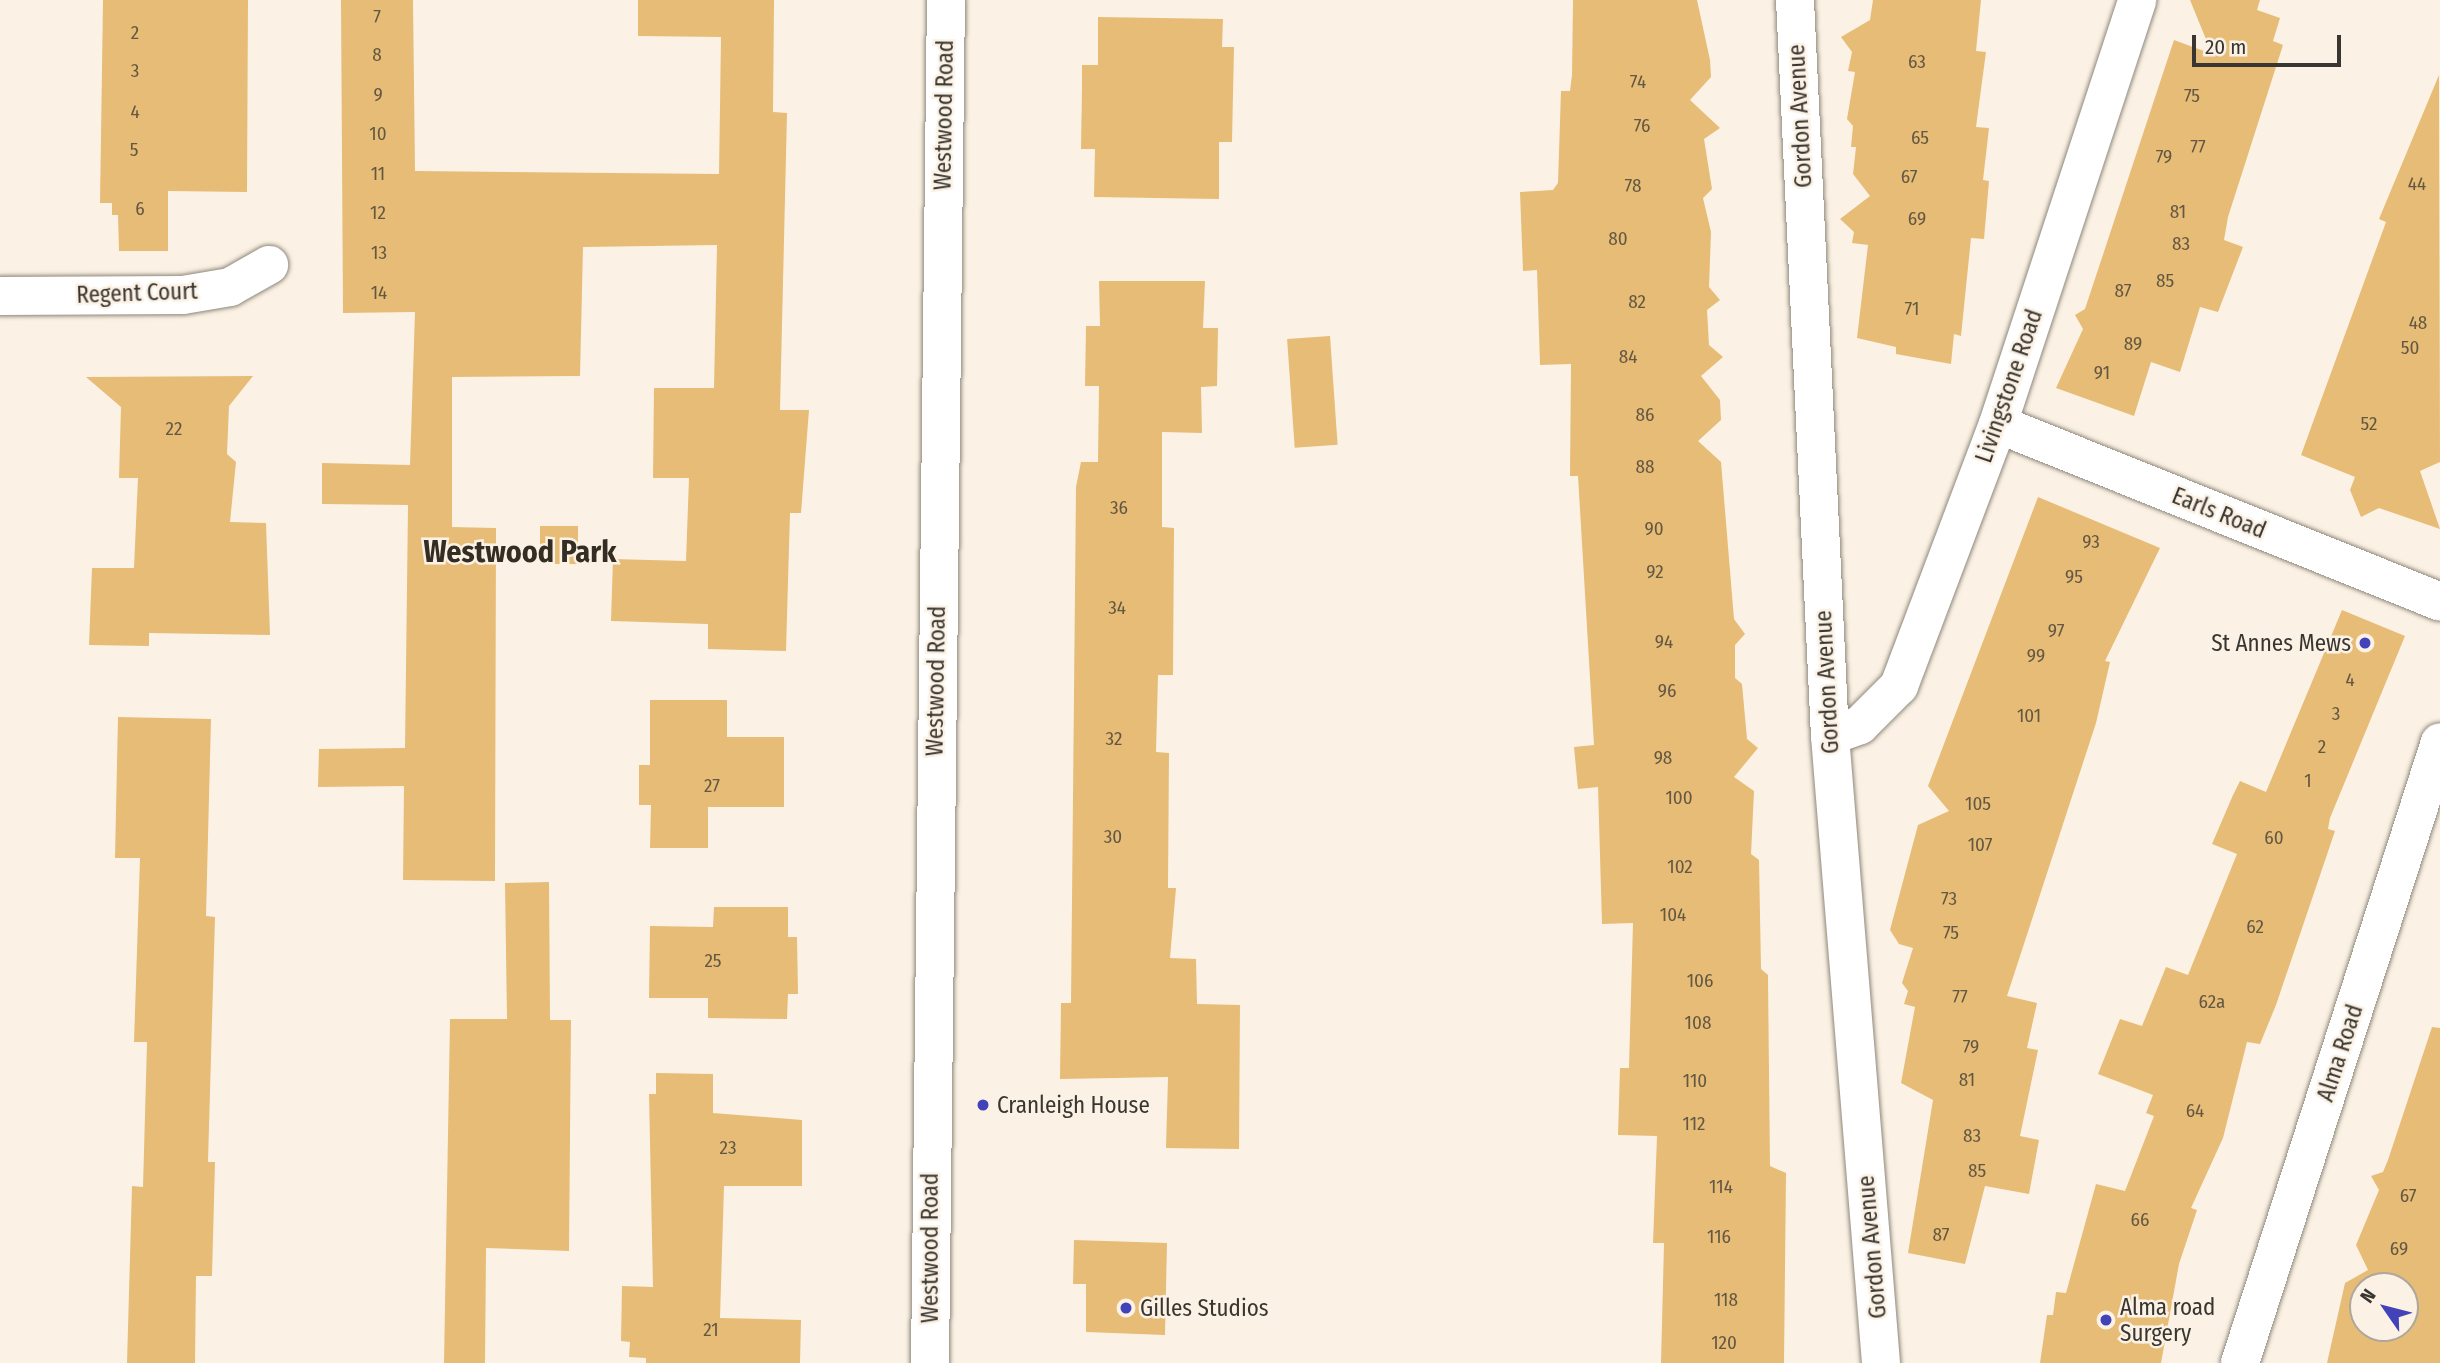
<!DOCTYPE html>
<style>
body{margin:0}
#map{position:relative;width:2440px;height:1363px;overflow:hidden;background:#fbf2e5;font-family:"Fira Sans Condensed",sans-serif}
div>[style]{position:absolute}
.building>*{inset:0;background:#e7bc76;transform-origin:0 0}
.roads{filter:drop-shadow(0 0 2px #8f877b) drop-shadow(0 0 2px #8f877b)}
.street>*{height:38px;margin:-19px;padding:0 19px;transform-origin:19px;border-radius:19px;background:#fff}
.dots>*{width:19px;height:19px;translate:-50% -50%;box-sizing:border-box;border:4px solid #fbf2e5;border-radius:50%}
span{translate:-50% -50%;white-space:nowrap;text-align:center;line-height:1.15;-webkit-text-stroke:5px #fbf2e5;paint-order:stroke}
.number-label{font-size:19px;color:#645842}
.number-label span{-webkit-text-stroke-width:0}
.street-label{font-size:23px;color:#393631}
.poi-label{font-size:23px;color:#393631}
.right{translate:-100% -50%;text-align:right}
.left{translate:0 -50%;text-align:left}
.district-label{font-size:30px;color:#342d23;font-weight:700}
.north{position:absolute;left:2349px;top:1272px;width:70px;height:70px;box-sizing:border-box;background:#fbf2e5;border:2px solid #ada79d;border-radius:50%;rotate:305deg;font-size:19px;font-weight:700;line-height:28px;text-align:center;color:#393631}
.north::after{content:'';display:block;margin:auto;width:24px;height:32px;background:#4343b9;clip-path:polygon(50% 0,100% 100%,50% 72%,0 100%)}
.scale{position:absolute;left:2192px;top:35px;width:149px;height:32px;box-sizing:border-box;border:4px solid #393631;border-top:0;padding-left:9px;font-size:21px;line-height:24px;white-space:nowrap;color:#393631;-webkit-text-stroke:5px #fbf2e5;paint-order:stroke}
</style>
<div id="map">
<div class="building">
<i style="clip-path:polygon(103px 0,248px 0,247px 192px,168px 191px,168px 251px,119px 251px,118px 215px,112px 215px,112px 203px,100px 203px)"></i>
<i style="clip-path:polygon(341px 0,413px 0,415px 171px,719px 174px,721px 37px,638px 36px,638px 0,774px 0,773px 112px,787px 113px,780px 410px,809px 410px,801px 513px,790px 513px,786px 651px,708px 649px,708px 624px,611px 621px,613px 559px,686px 561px,689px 478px,653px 478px,654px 388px,714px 388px,717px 245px,583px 247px,580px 376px,452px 377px,452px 527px,496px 528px,495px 881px,403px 880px,404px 786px,318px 787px,319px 749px,405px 748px,408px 505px,322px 504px,322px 463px,410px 465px,415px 312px,343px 313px)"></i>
<i style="clip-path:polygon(1573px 0,1697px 0,1710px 60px,1711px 77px,1690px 100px,1720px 128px,1704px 139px,1712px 189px,1703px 198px,1711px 232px,1709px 287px,1720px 300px,1707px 310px,1709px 345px,1723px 357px,1701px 376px,1720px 400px,1721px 420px,1698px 441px,1721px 462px,1734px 619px,1745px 634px,1735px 645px,1735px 678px,1742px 684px,1747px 739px,1758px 748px,1734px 777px,1754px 791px,1751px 854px,1759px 860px,1761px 969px,1768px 975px,1770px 1166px,1786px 1173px,1784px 1363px,1661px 1363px,1664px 1243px,1653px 1243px,1657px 1136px,1618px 1135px,1620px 1068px,1629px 1068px,1633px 923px,1602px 924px,1598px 787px,1578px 789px,1574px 747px,1594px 745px,1578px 476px,1570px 476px,1571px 364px,1540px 365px,1537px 270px,1523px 271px,1520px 192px,1553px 190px,1558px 183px,1561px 91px,1570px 91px,1572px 75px)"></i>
<i style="clip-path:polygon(1873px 0,1981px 0,1976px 51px,1986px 52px,1976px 127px,1989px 128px,1983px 180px,1989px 181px,1984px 239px,1971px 238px,1961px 336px,1954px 334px,1951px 364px,1896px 354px,1896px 347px,1857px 338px,1868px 245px,1852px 243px,1854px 232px,1840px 219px,1870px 196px,1853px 174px,1856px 147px,1851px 147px,1853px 126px,1847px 119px,1855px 72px,1848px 71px,1852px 52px,1841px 37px,1870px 20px)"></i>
<i style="clip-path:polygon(2190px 0,2260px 0,2257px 10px,2280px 18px,2273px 41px,2283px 45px,2228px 217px,2224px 240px,2243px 247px,2218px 312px,2200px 307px,2180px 372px,2151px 362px,2134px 416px,2056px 388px,2083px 329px,2075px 315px,2085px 309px,2174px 40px,2212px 54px)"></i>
<i style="clip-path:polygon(1098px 17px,1223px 19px,1222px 47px,1234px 47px,1232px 142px,1219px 142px,1219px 199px,1094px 197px,1095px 149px,1081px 149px,1082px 88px,1082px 65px,1098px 65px)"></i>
<i style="clip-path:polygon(2439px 75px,2440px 462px,2420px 471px,2440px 529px,2379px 508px,2361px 517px,2350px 490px,2355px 477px,2301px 455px,2386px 222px,2379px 219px)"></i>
<i style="clip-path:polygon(1099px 281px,1205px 281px,1203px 328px,1218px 328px,1217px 386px,1201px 387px,1202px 433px,1162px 432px,1162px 527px,1174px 528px,1173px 675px,1158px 675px,1156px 752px,1169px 753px,1168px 888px,1176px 888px,1170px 958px,1196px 959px,1197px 1004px,1240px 1005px,1239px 1149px,1166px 1148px,1168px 1077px,1060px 1079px,1061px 1003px,1071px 1003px,1076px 487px,1081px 462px,1098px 462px,1099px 386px,1085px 386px,1086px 326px,1100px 326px)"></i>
<i style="left:1330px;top:336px;width:109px;height:43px;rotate:86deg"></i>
<i style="clip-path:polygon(253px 376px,229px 406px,227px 454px,236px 462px,230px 522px,266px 523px,270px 635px,149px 633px,149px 646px,89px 645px,92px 568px,134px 568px,138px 478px,119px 478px,121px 407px,86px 377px)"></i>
<i style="clip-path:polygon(2038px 497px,2160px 548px,2105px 661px,2110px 662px,2096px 723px,2007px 996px,2037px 1003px,2027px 1048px,2038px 1050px,2020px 1136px,2039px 1140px,2029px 1194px,1985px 1186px,1965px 1264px,1908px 1253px,1933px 1100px,1901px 1083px,1915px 1007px,1904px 1004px,1908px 991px,1902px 983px,1913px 948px,1899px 944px,1890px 930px,1918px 825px,1949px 811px,1928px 786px)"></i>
<i style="left:540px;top:526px;width:38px;height:38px"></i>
<i style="clip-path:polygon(2342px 610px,2405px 636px,2330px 818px,2328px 829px,2335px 831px,2276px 1005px,2260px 1044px,2247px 1042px,2223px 1138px,2191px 1208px,2197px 1210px,2179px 1264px,2161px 1363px,2040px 1363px,2047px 1315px,2053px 1315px,2056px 1292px,2066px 1293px,2096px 1184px,2125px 1191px,2154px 1116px,2146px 1113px,2153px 1095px,2098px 1074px,2120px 1019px,2142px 1026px,2166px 967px,2188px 975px,2237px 854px,2212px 844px,2233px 795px,2240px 781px,2266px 792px)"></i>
<i style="clip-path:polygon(650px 700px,727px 700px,727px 737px,784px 737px,784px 807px,708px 807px,708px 848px,650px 848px,651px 805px,639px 805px,639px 765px,650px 765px)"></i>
<i style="clip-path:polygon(118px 717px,211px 719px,206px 916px,215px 917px,208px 1162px,215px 1162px,212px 1276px,196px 1276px,195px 1363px,127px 1363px,132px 1186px,143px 1187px,147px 1042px,134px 1042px,140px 858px,115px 858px)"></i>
<i style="clip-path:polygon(549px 882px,550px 1020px,571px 1020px,569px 1251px,486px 1248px,485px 1363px,444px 1363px,450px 1019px,507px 1019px,505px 883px)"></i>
<i style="clip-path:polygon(714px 907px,788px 907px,788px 937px,797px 937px,798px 994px,788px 994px,787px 1019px,708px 1018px,708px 998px,649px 998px,650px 926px,713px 927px)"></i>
<i style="clip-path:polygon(evenodd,2432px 1027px,2440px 1028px,2440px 1363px,2327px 1363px,2345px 1283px,2368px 1270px,2356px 1245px,2379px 1190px,2371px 1176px,2383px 1172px,2388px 1160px,2432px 1027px,2363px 1286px,2405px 1286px,2405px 1328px,2363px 1328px,2363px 1286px)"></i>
<i style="clip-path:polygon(656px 1073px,713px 1074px,713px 1113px,802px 1120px,802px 1186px,724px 1186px,720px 1318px,801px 1320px,800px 1363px,646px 1363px,646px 1358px,629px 1357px,630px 1342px,621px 1341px,622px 1286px,653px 1287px,649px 1094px,656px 1094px)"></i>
<i style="clip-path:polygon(1074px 1240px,1167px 1243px,1165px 1335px,1086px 1332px,1086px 1284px,1073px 1284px)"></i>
</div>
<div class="roads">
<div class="street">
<i style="left:1795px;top:0;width:737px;rotate:87.28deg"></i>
<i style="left:1830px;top:736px;width:629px;rotate:85.35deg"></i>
<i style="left:0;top:296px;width:183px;rotate:-0.3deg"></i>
<i style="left:183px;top:295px;width:48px;rotate:-9.7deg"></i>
<i style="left:230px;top:287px;width:45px;rotate:-29.4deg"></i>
<i style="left:1998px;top:424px;width:476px;rotate:21.9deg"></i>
<i style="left:1830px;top:736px;width:32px;rotate:-20deg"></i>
<i style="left:1860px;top:725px;width:55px;rotate:-45deg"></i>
<i style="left:1899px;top:686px;width:280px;rotate:-69.3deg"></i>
<i style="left:1998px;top:424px;width:446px;rotate:-71.8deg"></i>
<i style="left:930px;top:1363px;width:1363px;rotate:-89.33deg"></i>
<i style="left:2240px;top:1363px;width:652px;rotate:-72.15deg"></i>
</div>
</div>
<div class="dots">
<i style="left:2365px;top:643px;background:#4343b9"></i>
<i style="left:983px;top:1105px;background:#4343b9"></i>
<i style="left:1126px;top:1308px;background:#4343b9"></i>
<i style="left:2106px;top:1320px;background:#4343b9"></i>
</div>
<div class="number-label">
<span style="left:377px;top:17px">7</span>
<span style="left:135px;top:33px">2</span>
<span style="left:377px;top:55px">8</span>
<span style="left:1917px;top:62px">63</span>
<span style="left:135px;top:71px">3</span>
<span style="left:1638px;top:82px">74</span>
<span style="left:378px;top:95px">9</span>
<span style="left:2192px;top:96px">75</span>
<span style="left:135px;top:112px">4</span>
<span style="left:1642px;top:126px">76</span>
<span style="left:378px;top:134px">10</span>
<span style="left:1920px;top:138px">65</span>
<span style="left:2198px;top:147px">77</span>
<span style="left:134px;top:150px">5</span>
<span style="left:2164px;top:157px">79</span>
<span style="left:378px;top:174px">11</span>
<span style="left:1909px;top:177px">67</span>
<span style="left:2417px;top:184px">44</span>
<span style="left:1633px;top:186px">78</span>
<span style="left:140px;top:209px">6</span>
<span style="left:2178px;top:212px">81</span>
<span style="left:378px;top:213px">12</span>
<span style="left:1917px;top:219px">69</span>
<span style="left:1618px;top:239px">80</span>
<span style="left:2181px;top:244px">83</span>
<span style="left:379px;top:253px">13</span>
<span style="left:2165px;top:281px">85</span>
<span style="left:2123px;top:291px">87</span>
<span style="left:379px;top:293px">14</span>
<span style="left:1637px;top:302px">82</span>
<span style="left:1912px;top:309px">71</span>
<span style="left:2418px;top:323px">48</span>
<span style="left:2133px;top:344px">89</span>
<span style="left:2410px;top:348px">50</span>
<span style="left:1628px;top:357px">84</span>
<span style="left:2102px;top:373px">91</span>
<span style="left:1645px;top:415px">86</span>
<span style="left:2369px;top:424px">52</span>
<span style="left:174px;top:429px">22</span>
<span style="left:1645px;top:467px">88</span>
<span style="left:1119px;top:508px">36</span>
<span style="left:1654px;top:529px">90</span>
<span style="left:2091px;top:542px">93</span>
<span style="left:1655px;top:572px">92</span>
<span style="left:2074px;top:577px">95</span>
<span style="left:1117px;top:608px">34</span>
<span style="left:2056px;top:631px">97</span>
<span style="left:1664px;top:642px">94</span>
<span style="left:2036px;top:656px">99</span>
<span style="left:2350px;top:680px">4</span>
<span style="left:1667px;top:691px">96</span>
<span style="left:2336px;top:714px">3</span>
<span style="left:2029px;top:716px">101</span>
<span style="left:1114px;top:739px">32</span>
<span style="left:2322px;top:747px">2</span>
<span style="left:1663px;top:758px">98</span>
<span style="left:2308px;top:781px">1</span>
<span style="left:712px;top:786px">27</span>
<span style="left:1679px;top:798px">100</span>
<span style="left:1978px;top:804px">105</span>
<span style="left:1113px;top:837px">30</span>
<span style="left:2274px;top:838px">60</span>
<span style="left:1980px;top:845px">107</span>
<span style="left:1680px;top:867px">102</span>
<span style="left:1949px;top:899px">73</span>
<span style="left:1673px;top:915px">104</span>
<span style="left:2255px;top:927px">62</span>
<span style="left:1951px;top:933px">75</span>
<span style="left:713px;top:961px">25</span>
<span style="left:1700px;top:981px">106</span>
<span style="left:1960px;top:997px">77</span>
<span style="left:2212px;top:1002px">62a</span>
<span style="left:1698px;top:1023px">108</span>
<span style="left:1971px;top:1047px">79</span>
<span style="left:1967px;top:1080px">81</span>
<span style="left:1695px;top:1081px">110</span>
<span style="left:2195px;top:1111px">64</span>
<span style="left:1694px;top:1124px">112</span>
<span style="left:1972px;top:1136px">83</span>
<span style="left:728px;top:1148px">23</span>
<span style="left:1977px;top:1171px">85</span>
<span style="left:1721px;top:1187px">114</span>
<span style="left:2408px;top:1196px">67</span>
<span style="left:2140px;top:1220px">66</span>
<span style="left:1941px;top:1235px">87</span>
<span style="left:1719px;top:1237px">116</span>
<span style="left:2399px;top:1249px">69</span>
<span style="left:1726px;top:1300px">118</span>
<span style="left:711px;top:1330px">21</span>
<span style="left:1724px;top:1343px">120</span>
</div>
<div class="street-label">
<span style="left:944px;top:115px;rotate:-89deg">Westwood Road</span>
<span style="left:1800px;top:116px;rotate:-93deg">Gordon Avenue</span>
<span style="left:137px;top:293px;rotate:-2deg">Regent Court</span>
<span style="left:2009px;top:386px;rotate:-71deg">Livingstone Road</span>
<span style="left:2219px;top:513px;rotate:22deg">Earls Road</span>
<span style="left:936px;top:681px;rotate:-89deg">Westwood Road</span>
<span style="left:1827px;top:682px;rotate:-93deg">Gordon Avenue</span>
<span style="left:2340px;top:1053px;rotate:-72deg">Alma Road</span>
<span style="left:1872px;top:1247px;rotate:-95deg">Gordon Avenue</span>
<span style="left:930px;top:1248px;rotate:-90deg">Westwood Road</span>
</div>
<div class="poi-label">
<span class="right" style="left:2351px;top:643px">St Annes Mews</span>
<span class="left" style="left:997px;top:1105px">Cranleigh House</span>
<span class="left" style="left:2120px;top:1320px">Alma road<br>Surgery</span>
<span class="left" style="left:1140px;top:1308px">Gilles Studios</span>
</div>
<div class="district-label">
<span style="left:520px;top:552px">Westwood Park</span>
</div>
<div class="north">N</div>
<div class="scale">20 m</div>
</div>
